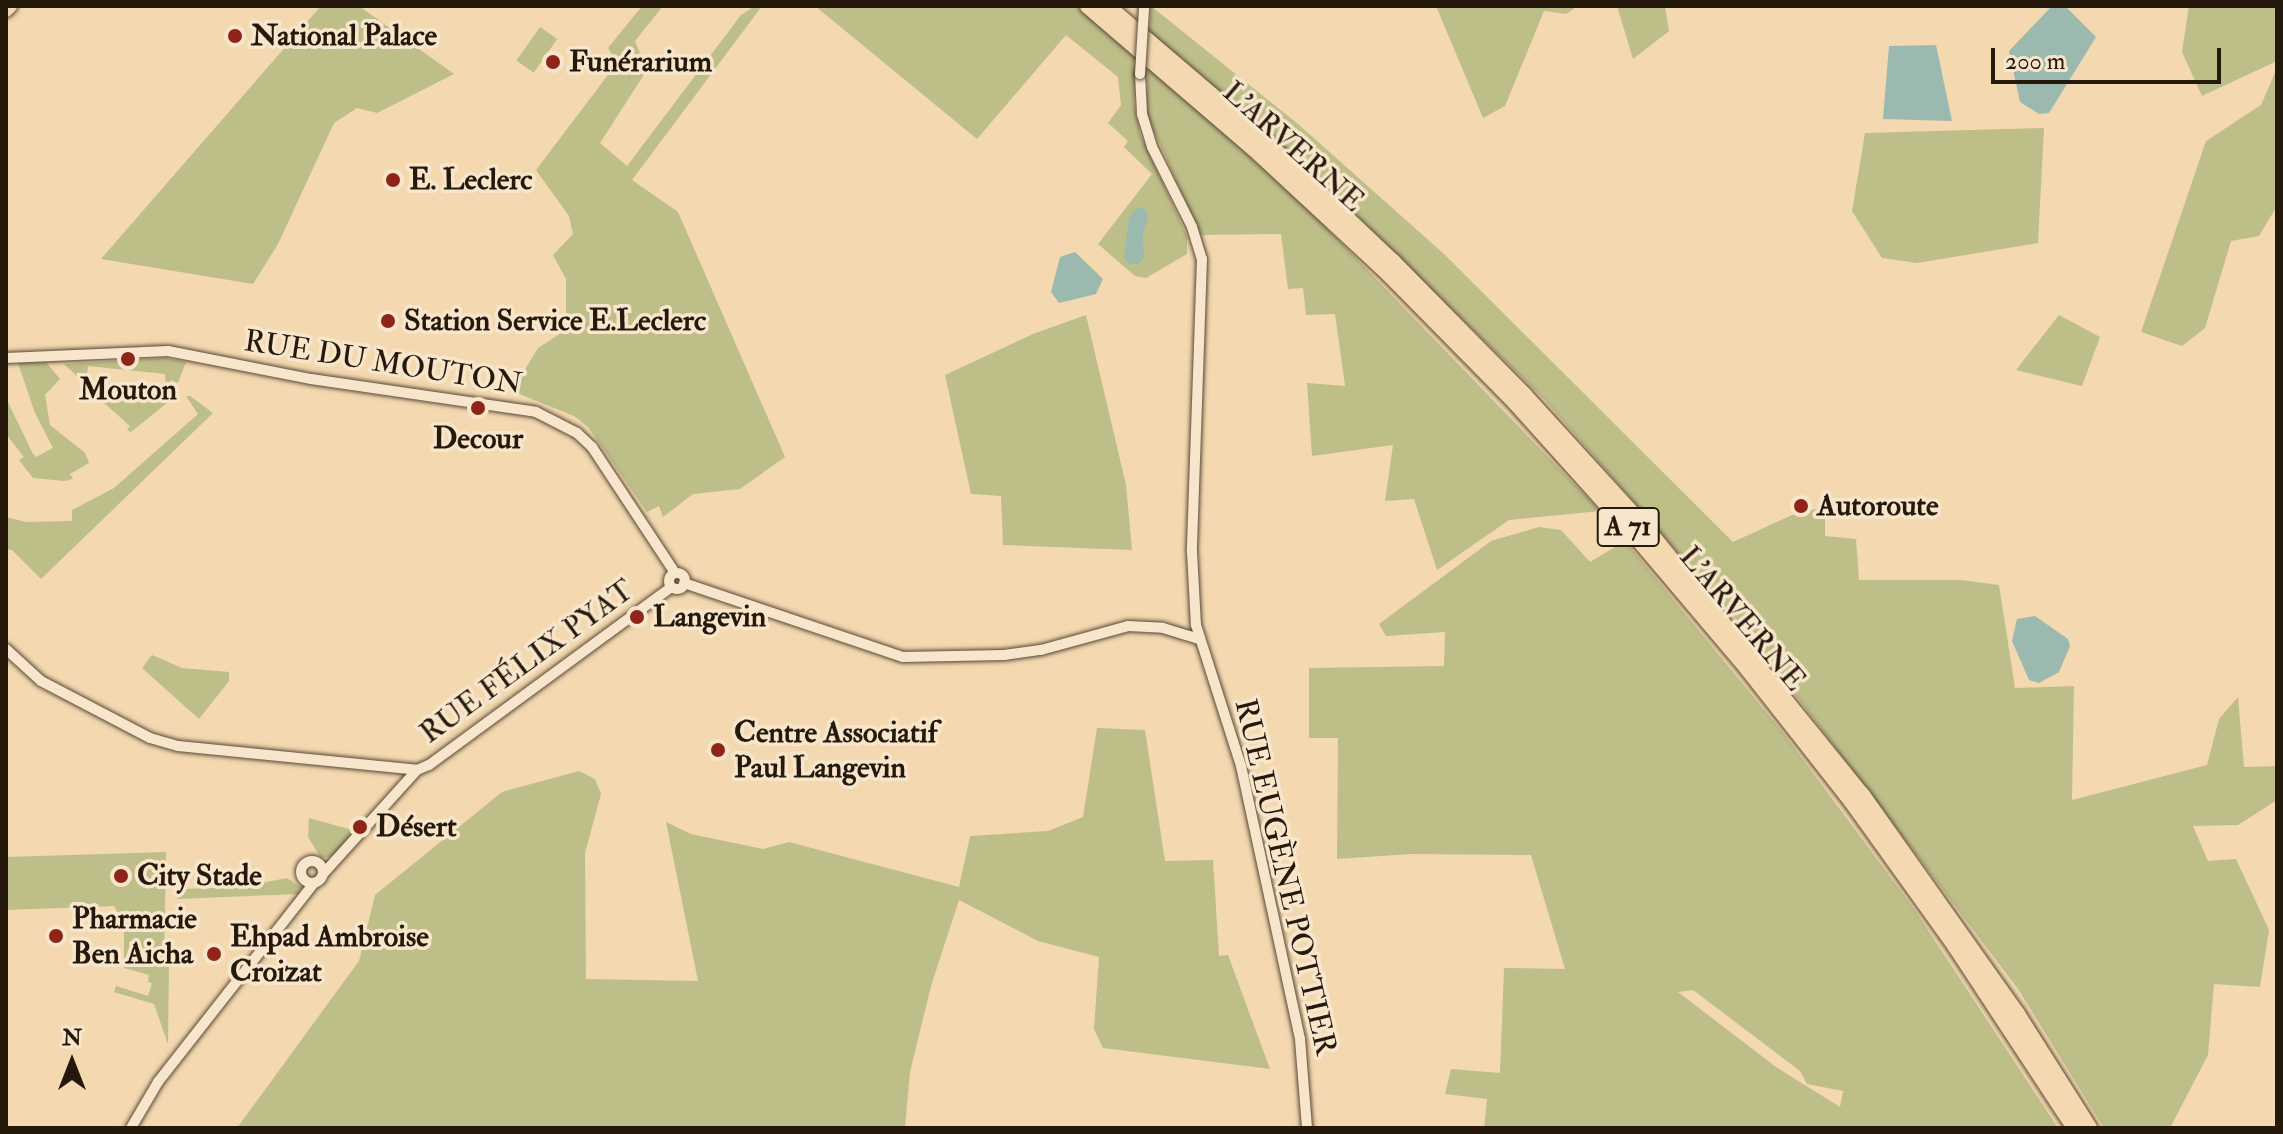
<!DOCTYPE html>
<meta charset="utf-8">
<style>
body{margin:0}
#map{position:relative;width:2283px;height:1134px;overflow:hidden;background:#f3d8b0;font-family:"IM FELL Double Pica",serif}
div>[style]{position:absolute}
.green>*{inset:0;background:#bebe89;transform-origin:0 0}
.water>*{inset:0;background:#9bb9af}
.roads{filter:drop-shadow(0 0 2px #584935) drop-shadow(0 0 2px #584935)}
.tertiary>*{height:10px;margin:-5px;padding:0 5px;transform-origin:5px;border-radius:5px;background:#f7e6cc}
.tertiary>.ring{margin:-5px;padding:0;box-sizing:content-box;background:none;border:10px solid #f7e6cc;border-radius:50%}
.primary>*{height:14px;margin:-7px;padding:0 7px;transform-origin:7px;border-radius:7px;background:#f3d8b0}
.motorway>*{height:16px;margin:-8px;padding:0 8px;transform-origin:8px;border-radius:8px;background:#f3d8b0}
.bridges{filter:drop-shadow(0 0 2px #584935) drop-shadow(0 0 2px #584935)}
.tertiary-bridge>*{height:10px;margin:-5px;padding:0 5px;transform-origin:5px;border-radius:5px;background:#f7e6cc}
.dots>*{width:22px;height:22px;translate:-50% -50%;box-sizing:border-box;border:4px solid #f7e6cc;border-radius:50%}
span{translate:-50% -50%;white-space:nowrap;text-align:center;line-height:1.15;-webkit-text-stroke:7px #f7e6cc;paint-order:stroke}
.shield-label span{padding:2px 6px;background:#f7e6cc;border:2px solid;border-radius:6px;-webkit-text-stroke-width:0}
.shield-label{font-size:28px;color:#25190c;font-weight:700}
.poi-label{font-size:30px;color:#25190c;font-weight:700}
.left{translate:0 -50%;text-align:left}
.street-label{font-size:30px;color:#25190c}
.frame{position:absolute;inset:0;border:8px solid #25190c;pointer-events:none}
.north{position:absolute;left:32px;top:1022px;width:80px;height:80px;-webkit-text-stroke:6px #f7e6cc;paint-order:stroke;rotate:0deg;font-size:22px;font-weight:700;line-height:32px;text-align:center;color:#25190c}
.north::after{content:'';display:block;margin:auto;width:28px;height:36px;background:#25190c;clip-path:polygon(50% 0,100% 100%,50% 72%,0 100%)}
.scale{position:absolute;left:1991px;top:48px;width:230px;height:36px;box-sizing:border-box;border:4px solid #25190c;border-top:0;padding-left:10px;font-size:24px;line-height:28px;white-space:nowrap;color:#25190c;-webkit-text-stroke:6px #f7e6cc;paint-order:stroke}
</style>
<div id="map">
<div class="green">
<i style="clip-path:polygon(321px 6px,359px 6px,454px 74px,377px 113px,357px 108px,334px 123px,278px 244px,253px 284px,101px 259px)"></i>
<i style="clip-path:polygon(642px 6px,663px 6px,635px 41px,647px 70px,600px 143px,627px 166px,741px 15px,755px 6px,762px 6px,632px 180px,678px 212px,785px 457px,740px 489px,693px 494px,663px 517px,659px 506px,647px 512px,588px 427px,574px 416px,512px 391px,538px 348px,566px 330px,566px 279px,553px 255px,573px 234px,569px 216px,536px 170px,617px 63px,608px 48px)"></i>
<i style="clip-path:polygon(815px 6px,1077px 6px,1136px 55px,1134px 104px,1140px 134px,1187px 236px,1187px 254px,1146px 278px,1135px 276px,1098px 244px,1152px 174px,1124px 147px,1128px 141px,1108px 123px,1121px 105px,1118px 77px,1066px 35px,977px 139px)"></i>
<i style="clip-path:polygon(1151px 6px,1298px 124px,1444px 254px,1733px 542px,1792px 515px,1825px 507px,1825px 536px,1856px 539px,1859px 580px,1961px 580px,1999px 585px,2015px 688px,2074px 686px,2072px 800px,2207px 765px,2219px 719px,2238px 697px,2244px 767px,2277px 766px,2277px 800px,2238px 825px,2193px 826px,2208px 861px,2236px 859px,2269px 930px,2260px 987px,2214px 984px,2208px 1055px,2170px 1128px,2104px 1128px,2018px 989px,1751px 636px,1545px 400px,1346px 205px,1150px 33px)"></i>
<i style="clip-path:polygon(1436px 6px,1578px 6px,1566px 14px,1544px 11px,1505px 106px,1483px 118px)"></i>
<i style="clip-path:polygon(1617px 6px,1665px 6px,1669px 31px,1633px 59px)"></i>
<i style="clip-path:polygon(2189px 6px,2277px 6px,2277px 61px,2202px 96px,2182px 52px)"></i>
<i style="left:540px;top:27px;width:21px;height:41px;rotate:35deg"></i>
<i style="clip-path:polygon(1148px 63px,1321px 222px,1600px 511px,1509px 520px,1437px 570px,1414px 499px,1385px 501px,1393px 445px,1312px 456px,1307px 383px,1345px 386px,1335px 314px,1306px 315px,1303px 288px,1288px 289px,1281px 234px,1201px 235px,1147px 116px)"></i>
<i style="clip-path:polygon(2277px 68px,2277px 206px,2259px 236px,2231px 241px,2205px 328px,2182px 346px,2141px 332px,2206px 141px,2261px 105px)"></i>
<i style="clip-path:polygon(2044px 128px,2038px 243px,1917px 263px,1882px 258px,1852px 211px,1865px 133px)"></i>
<i style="clip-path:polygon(1086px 315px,1126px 485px,1132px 550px,1003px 545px,1001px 496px,971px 494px,945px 375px,1033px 334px)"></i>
<i style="clip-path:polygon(2059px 315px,2100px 337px,2082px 386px,2016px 370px)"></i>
<i style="clip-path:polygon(165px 358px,186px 362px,178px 383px,171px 380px,166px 393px,165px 374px,88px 366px,86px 385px,91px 387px,173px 398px,131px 432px,127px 430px,130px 426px,94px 394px,89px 397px,79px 387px,83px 382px,64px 364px)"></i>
<i style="clip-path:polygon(46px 362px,60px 379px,45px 395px,50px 425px,85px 453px,89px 463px,70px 474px,73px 479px,64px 481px,33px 478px,19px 460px,24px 457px,6px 434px,6px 398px,33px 454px,36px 457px,53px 448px,35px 413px,18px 363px)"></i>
<i style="clip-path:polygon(186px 396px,190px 396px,213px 413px,41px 579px,12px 550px,6px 549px,6px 517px,26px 522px,72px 521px,72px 510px,114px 488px,198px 414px)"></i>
<i style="clip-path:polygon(evenodd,1539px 527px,1561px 530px,1590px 562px,1625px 541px,1784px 734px,1914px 909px,2058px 1128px,1484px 1128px,1487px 1099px,1445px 1094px,1451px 1069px,1500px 1073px,1504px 968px,1565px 969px,1531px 855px,1411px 854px,1337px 859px,1338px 738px,1309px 738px,1309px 668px,1444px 666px,1445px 632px,1386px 636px,1379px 624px,1491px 541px,1539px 527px,1693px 990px,1800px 1071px,1807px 1084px,1843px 1091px,1840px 1107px,1776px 1067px,1678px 992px,1693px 990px)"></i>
<i style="clip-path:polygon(152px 655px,182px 668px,229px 672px,229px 681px,199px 719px,142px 668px)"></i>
<i style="clip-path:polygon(1097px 728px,1145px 730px,1165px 861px,1213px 860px,1219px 956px,1228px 955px,1270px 1069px,1103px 1048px,1094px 1029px,1099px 957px,1038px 941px,959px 900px,931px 986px,910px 1072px,905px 1128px,237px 1128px,359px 961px,375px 895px,502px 792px,579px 771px,595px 779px,601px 794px,585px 853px,586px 979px,698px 981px,666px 822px,691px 834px,763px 849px,789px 842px,959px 887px,970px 836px,1048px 831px,1083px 817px)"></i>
<i style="clip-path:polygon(309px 818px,356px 831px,334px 856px,321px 858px,308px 837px)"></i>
<i style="clip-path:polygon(166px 852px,164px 962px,169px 962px,168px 1044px,154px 1004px,114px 992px,116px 986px,148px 996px,152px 983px,148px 982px,149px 975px,124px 968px,124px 923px,114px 906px,6px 910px,6px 857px)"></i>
<i style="clip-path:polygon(287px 878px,302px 888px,299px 894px,177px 899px,182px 889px,242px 887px)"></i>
</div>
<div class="water">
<i style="clip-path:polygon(2052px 6px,2065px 6px,2096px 37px,2049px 113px,2039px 114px,2020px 102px,2009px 51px)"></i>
<i style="clip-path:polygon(1936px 45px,1952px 121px,1883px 119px,1889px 46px)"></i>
<i style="clip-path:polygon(1137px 208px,1144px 208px,1148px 216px,1143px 235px,1144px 257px,1138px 264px,1129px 264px,1124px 257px,1129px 217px)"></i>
<i style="clip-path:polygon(1075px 252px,1103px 279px,1096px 294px,1059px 303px,1051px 292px,1060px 257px)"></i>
<i style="clip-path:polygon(2035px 616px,2068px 639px,2070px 646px,2059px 672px,2039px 683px,2029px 680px,2012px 641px,2017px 619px)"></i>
</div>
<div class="roads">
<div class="tertiary">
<i style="left:1140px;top:74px;width:40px;rotate:87.1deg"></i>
<i style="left:1142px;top:114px;width:34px;rotate:73deg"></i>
<i style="left:1152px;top:147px;width:89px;rotate:63.4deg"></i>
<i style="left:1192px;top:227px;width:34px;rotate:73deg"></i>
<i style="left:1202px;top:259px;width:293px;rotate:92deg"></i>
<i style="left:1192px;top:552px;width:73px;rotate:86.9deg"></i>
<i style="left:1196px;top:625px;width:148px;rotate:72.3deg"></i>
<i style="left:1241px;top:766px;width:279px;rotate:77.8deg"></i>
<i style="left:1300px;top:1039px;width:89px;rotate:85.5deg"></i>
<i style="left:6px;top:358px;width:162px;rotate:-2.5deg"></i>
<i style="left:168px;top:351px;width:146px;rotate:11.1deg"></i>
<i style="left:311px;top:379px;width:227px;rotate:8.3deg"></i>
<i style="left:536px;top:412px;width:46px;rotate:27.1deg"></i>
<i style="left:577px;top:433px;width:21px;rotate:43deg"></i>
<i style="left:592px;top:447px;width:151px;rotate:56.6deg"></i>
<i class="ring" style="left:669px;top:573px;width:6px;height:6px"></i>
<i style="left:684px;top:583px;width:231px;rotate:18.7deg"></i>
<i style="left:903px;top:657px;width:101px;rotate:-1.1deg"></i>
<i style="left:1004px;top:655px;width:37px;rotate:-8deg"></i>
<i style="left:1041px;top:650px;width:90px;rotate:-15.4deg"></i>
<i style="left:1128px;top:626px;width:35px;rotate:3deg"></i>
<i style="left:1163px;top:628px;width:38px;rotate:17deg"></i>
<i style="left:6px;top:649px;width:47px;rotate:42.4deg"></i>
<i style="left:41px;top:681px;width:123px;rotate:27.6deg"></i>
<i style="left:150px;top:738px;width:29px;rotate:16deg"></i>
<i style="left:178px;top:746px;width:240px;rotate:5.7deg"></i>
<i style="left:417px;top:770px;width:13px;rotate:-23deg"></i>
<i style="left:429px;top:765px;width:300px;rotate:-36.3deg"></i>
<i class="ring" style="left:301px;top:861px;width:12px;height:12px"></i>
<i style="left:323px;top:874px;width:140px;rotate:-47.9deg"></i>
<i style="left:131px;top:1128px;width:53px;rotate:-59.6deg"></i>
<i style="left:158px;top:1082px;width:253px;rotate:-51.9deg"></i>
</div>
<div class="primary">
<i style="left:6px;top:10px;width:6px;rotate:-45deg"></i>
</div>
<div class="motorway">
<i style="left:1088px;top:6px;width:227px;rotate:40.7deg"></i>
<i style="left:1260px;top:154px;width:175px;rotate:42.9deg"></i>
<i style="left:1388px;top:273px;width:182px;rotate:45.4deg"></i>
<i style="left:1516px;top:403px;width:184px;rotate:48.1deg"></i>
<i style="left:1639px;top:540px;width:169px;rotate:49.8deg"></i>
<i style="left:1748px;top:669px;width:170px;rotate:51.9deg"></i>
<i style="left:1853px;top:803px;width:177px;rotate:54.4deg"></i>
<i style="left:1956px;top:947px;width:217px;rotate:56.7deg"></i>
<i style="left:1107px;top:6px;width:209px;rotate:40.5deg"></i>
<i style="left:1266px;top:142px;width:175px;rotate:43.4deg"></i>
<i style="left:1393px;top:262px;width:187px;rotate:45.4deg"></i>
<i style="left:1524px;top:395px;width:184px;rotate:47.6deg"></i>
<i style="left:1648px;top:531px;width:340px;rotate:51deg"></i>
<i style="left:1862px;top:795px;width:268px;rotate:54.7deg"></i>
<i style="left:2017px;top:1014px;width:135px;rotate:57.7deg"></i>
</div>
</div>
<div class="bridges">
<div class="tertiary-bridge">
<i style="left:1140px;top:74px;width:66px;rotate:-86.5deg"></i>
</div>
</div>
<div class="dots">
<i style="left:235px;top:36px;background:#8f2418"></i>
<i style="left:553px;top:62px;background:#8f2418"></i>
<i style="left:393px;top:180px;background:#8f2418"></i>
<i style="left:388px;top:321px;background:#8f2418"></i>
<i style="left:128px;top:359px;background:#8f2418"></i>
<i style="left:478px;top:408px;background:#8f2418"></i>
<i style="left:1801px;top:506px;background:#8f2418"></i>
<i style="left:637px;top:617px;background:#8f2418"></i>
<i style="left:718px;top:750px;background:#8f2418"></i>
<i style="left:360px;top:827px;background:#8f2418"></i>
<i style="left:121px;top:876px;background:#8f2418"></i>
<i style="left:56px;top:936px;background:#8f2418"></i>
<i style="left:214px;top:954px;background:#8f2418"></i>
</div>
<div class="shield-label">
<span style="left:1628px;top:527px">A 71</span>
</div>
<div class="poi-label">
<span class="left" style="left:251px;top:36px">National Palace</span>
<span class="left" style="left:569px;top:62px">Funérarium</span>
<span class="left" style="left:409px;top:180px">E. Leclerc</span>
<span class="left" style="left:404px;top:321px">Station Service E.Leclerc</span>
<span style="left:128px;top:390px">Mouton</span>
<span style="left:478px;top:439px">Decour</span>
<span class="left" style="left:1817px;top:506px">Autoroute</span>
<span class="left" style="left:653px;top:617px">Langevin</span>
<span class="left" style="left:734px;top:750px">Centre Associatif<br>Paul Langevin</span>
<span class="left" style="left:376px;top:827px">Désert</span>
<span class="left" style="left:137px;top:876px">City Stade</span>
<span class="left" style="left:72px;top:936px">Pharmacie<br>Ben Aicha</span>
<span class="left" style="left:230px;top:954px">Ehpad Ambroise<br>Croizat</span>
</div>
<div class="street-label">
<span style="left:1293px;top:147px;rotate:42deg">L'ARVERNE</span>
<span style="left:383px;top:363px;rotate:9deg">RUE DU MOUTON</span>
<span style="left:1742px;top:619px;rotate:50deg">L'ARVERNE</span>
<span style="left:527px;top:662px;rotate:-36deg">RUE FÉLIX PYAT</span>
<span style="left:1285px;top:877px;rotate:77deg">RUE EUGÈNE POTTIER</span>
</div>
<div class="frame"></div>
<div class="north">N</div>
<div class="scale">200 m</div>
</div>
